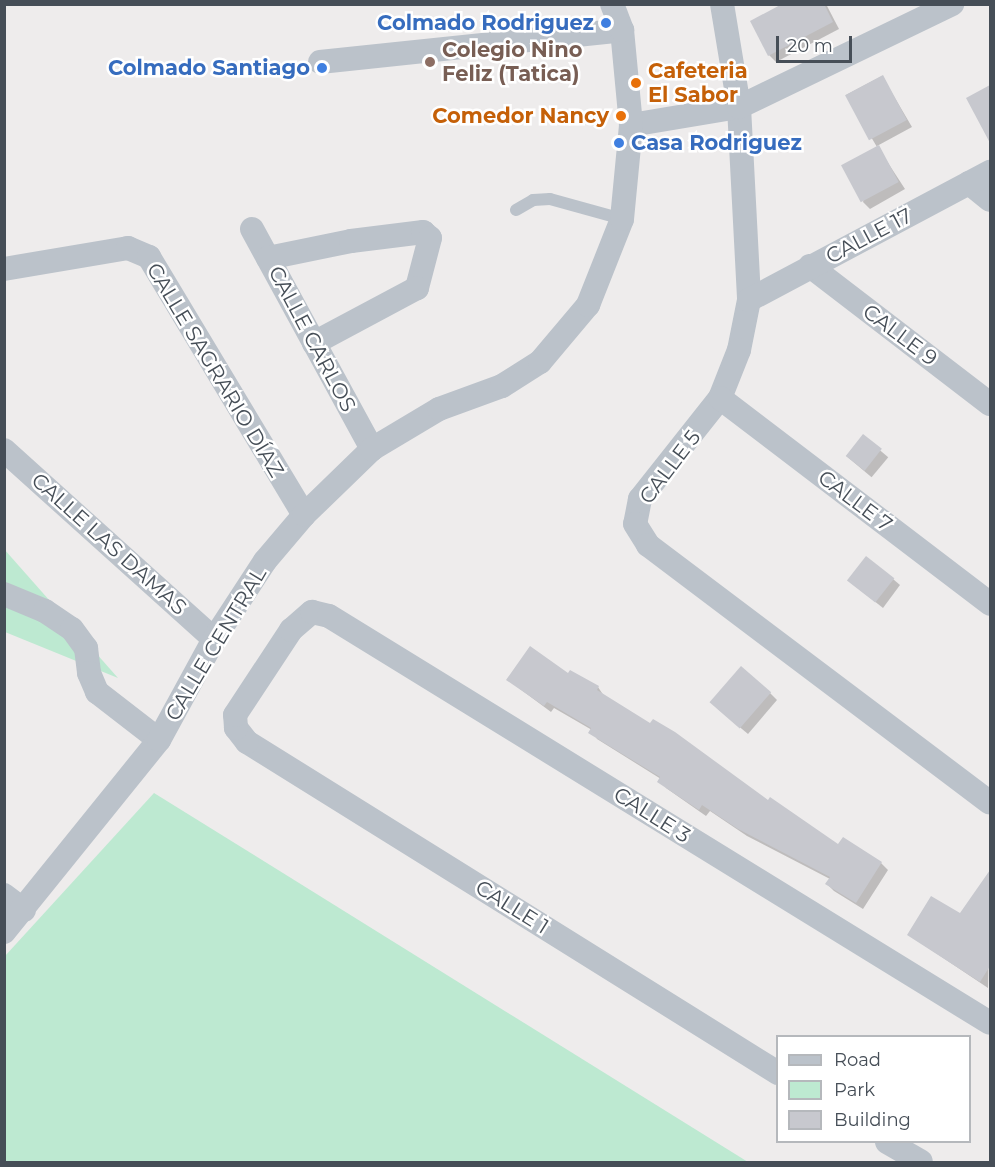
<!DOCTYPE html>
<meta charset="utf-8">
<style>
body{margin:0}
#map{position:relative;width:995px;height:1167px;overflow:hidden;background:#eeecec;font-family:Montserrat,sans-serif}
div>[style]{position:absolute}
.green>*{inset:0;background:#bde9d1}
.shadow>*{inset:0;background:#0003;transform-origin:0 0}
.building>*{inset:0;background:#c7c8ce;transform-origin:0 0}
.lane>*{height:12px;margin:-6px;padding:0 6px;transform-origin:6px;border-radius:6px;background:#bbc2ca}
.street>*{height:24px;margin:-12px;padding:0 12px;transform-origin:12px;border-radius:12px;background:#bbc2ca}
.dots>*{width:16px;height:16px;translate:-50% -50%;box-sizing:border-box;border:3px solid #fff;border-radius:50%}
span{translate:-50% -50%;white-space:nowrap;text-align:center;line-height:1.15;-webkit-text-stroke:5px #fff;paint-order:stroke}
.shop-label{font-size:21px;color:#366cbe;font-weight:700}
.right{translate:-100% -50%;text-align:right}
.left{translate:0 -50%;text-align:left}
.education-label{font-size:21px;color:#785e54;font-weight:700}
.food-label{font-size:21px;color:#c56008;font-weight:700}
.street-label{font-size:21px;color:#464e57}
.frame{position:absolute;inset:0;border:6px solid #464e57;pointer-events:none}
.legend{position:absolute;left:776px;top:1035px;width:195px;height:108px;box-sizing:border-box;background:#fff;border:2px solid #b5b8bc;margin:0;padding:8px 10px;list-style:none;font-size:18px;color:#464e57}
.legend li{display:flex;align-items:center;gap:12px;height:30px}
.legend b{width:30px;border:2px solid #b5b8bc}
.scale{position:absolute;left:776px;top:36px;width:76px;height:27px;box-sizing:border-box;border:3px solid #464e57;border-top:0;padding-left:8px;font-size:18px;line-height:21px;white-space:nowrap;color:#464e57;-webkit-text-stroke:4px #fff;paint-order:stroke}
</style>
<div id="map">
<div class="green">
<i style="clip-path:polygon(4px 549px,118px 678px,5px 632px)"></i>
<i style="clip-path:polygon(154px 793px,748px 1162px,5px 1162px,5px 956px)"></i>
</div>
<div class="shadow">
<i style="clip-path:polygon(787px 4px,826px 4px,839px 29px,776px 62px,769px 55px)"></i>
<i style="clip-path:polygon(882px 76px,912px 127px,877px 146px,905px 189px,870px 209px,863px 202px,877px 147px,846px 95px)"></i>
<i style="clip-path:polygon(990px 87px,990px 139px,968px 99px)"></i>
<i style="left:863px;top:436px;width:33px;height:26px;rotate:40deg"></i>
<i style="clip-path:polygon(893px 579px,900px 585px,883px 608px,849px 581px)"></i>
<i style="clip-path:polygon(569px 675px,598px 687px,604px 696px,838px 846px,881px 863px,888px 870px,863px 909px,834px 891px,827px 884px,830px 879px,747px 836px,710px 811px,706px 816px,666px 788px,661px 779px,597px 739px,592px 730px,554px 708px,551px 712px,508px 680px)"></i>
<i style="clip-path:polygon(770px 693px,777px 700px,748px 734px,718px 709px)"></i>
<i style="clip-path:polygon(983px 883px,990px 888px,988px 988px,909px 935px,960px 915px)"></i>
</div>
<div class="building">
<i style="clip-path:polygon(782px 4px,824px 4px,833px 22px,768px 56px,750px 21px)"></i>
<i style="left:883px;top:75px;width:51px;height:43px;rotate:62deg"></i>
<i style="clip-path:polygon(990px 85px,990px 143px,966px 98px)"></i>
<i style="left:879px;top:145px;width:42px;height:43px;rotate:62deg"></i>
<i style="left:863px;top:434px;width:24px;height:28px;rotate:38deg"></i>
<i style="left:866px;top:556px;width:36px;height:31px;rotate:38deg"></i>
<i style="clip-path:polygon(530px 646px,568px 673px,570px 670px,599px 686px,597px 690px,650px 723px,653px 719px,675px 732px,768px 800px,770px 797px,838px 844px,843px 837px,882px 862px,856px 903px,825px 884px,830px 877px,738px 829px,702px 805px,699px 810px,657px 782px,660px 777px,588px 733px,591px 728px,547px 702px,544px 706px,506px 680px)"></i>
<i style="left:741px;top:666px;width:40px;height:48px;rotate:41deg"></i>
<i style="clip-path:polygon(990px 870px,990px 966px,980px 982px,907px 935px,931px 896px,960px 913px)"></i>
</div>
<div class="lane">
<i style="left:516px;top:210px;width:20px;rotate:-30deg"></i>
<i style="left:533px;top:200px;width:17px;rotate:-3deg"></i>
<i style="left:550px;top:199px;width:75px;rotate:15.5deg"></i>
</div>
<div class="street">
<i style="left:722px;top:4px;width:104px;rotate:80.6deg"></i>
<i style="left:739px;top:107px;width:193px;rotate:87deg"></i>
<i style="left:749px;top:300px;width:51px;rotate:101.3deg"></i>
<i style="left:739px;top:350px;width:52px;rotate:111.6deg"></i>
<i style="left:720px;top:398px;width:129px;rotate:128.4deg"></i>
<i style="left:640px;top:499px;width:25px;rotate:101deg"></i>
<i style="left:635px;top:524px;width:25px;rotate:58deg"></i>
<i style="left:648px;top:545px;width:428px;rotate:37deg"></i>
<i style="left:320px;top:62px;width:304px;rotate:-6deg"></i>
<i style="left:631px;top:125px;width:109px;rotate:-9.5deg"></i>
<i style="left:739px;top:107px;width:237px;rotate:-25.8deg"></i>
<i style="left:969px;top:183px;width:27px;rotate:39deg"></i>
<i style="left:252px;top:229px;width:251px;rotate:61.4deg"></i>
<i style="left:268px;top:258px;width:85px;rotate:-11.6deg"></i>
<i style="left:351px;top:241px;width:73px;rotate:-7.1deg"></i>
<i style="left:423px;top:232px;width:9px;rotate:41deg"></i>
<i style="left:430px;top:238px;width:52px;rotate:104.6deg"></i>
<i style="left:417px;top:288px;width:117px;rotate:151.9deg"></i>
<i style="left:810px;top:266px;width:227px;rotate:37.5deg"></i>
<i style="left:4px;top:269px;width:126px;rotate:-9.6deg"></i>
<i style="left:128px;top:248px;width:23px;rotate:23deg"></i>
<i style="left:149px;top:257px;width:301px;rotate:59deg"></i>
<i style="left:749px;top:300px;width:273px;rotate:-28deg"></i>
<i style="left:720px;top:398px;width:340px;rotate:37.3deg"></i>
<i style="left:4px;top:450px;width:283px;rotate:42deg"></i>
<i style="left:4px;top:594px;width:44px;rotate:22.5deg"></i>
<i style="left:45px;top:611px;width:32px;rotate:34deg"></i>
<i style="left:72px;top:629px;width:24px;rotate:54deg"></i>
<i style="left:86px;top:648px;width:25px;rotate:83deg"></i>
<i style="left:89px;top:673px;width:21px;rotate:67deg"></i>
<i style="left:97px;top:692px;width:78px;rotate:37.7deg"></i>
<i style="left:4px;top:895px;width:25px;rotate:37deg"></i>
<i style="left:4px;top:932px;width:247px;rotate:-51.1deg"></i>
<i style="left:159px;top:740px;width:115px;rotate:-61.4deg"></i>
<i style="left:214px;top:639px;width:93px;rotate:-56.8deg"></i>
<i style="left:265px;top:561px;width:60px;rotate:-49.7deg"></i>
<i style="left:304px;top:515px;width:95px;rotate:-44.1deg"></i>
<i style="left:372px;top:449px;width:78px;rotate:-30.8deg"></i>
<i style="left:439px;top:409px;width:67px;rotate:-20.1deg"></i>
<i style="left:502px;top:386px;width:45px;rotate:-32.3deg"></i>
<i style="left:540px;top:362px;width:75px;rotate:-49.9deg"></i>
<i style="left:588px;top:305px;width:92px;rotate:-68.4deg"></i>
<i style="left:622px;top:219px;width:94px;rotate:-84.5deg"></i>
<i style="left:631px;top:125px;width:95px;rotate:-95.4deg"></i>
<i style="left:622px;top:30px;width:28px;rotate:-111deg"></i>
<i style="left:778px;top:1073px;width:626px;rotate:-148.06deg"></i>
<i style="left:247px;top:742px;width:18px;rotate:-128deg"></i>
<i style="left:236px;top:728px;width:13px;rotate:-94deg"></i>
<i style="left:235px;top:715px;width:102px;rotate:-56.6deg"></i>
<i style="left:291px;top:630px;width:28px;rotate:-41deg"></i>
<i style="left:312px;top:612px;width:17px;rotate:13deg"></i>
<i style="left:329px;top:616px;width:776px;rotate:31.62deg"></i>
<i style="left:887px;top:1142px;width:39px;rotate:30deg"></i>
</div>
<div class="dots">
<i style="left:606px;top:23px;background:#3f7fe0"></i>
<i style="left:430px;top:62px;background:#8d6e63"></i>
<i style="left:322px;top:68px;background:#3f7fe0"></i>
<i style="left:636px;top:83px;background:#e8710a"></i>
<i style="left:621px;top:116px;background:#e8710a"></i>
<i style="left:619px;top:143px;background:#3f7fe0"></i>
</div>
<div class="shop-label">
<span class="right" style="left:594px;top:23px">Colmado Rodriguez</span>
<span class="right" style="left:310px;top:68px">Colmado Santiago</span>
<span class="left" style="left:631px;top:143px">Casa Rodriguez</span>
</div>
<div class="education-label">
<span class="left" style="left:442px;top:62px">Colegio Nino<br>Feliz (Tatica)</span>
</div>
<div class="food-label">
<span class="left" style="left:648px;top:83px">Cafeteria<br>El Sabor</span>
<span class="right" style="left:609px;top:116px">Comedor Nancy</span>
</div>
<div class="street-label">
<span style="left:869px;top:236px;rotate:-28deg">CALLE 17</span>
<span style="left:900px;top:335px;rotate:37deg">CALLE 9</span>
<span style="left:312px;top:339px;rotate:62deg">CALLE CARLOS</span>
<span style="left:215px;top:370px;rotate:59deg">CALLE SAGRARIO DÍAZ</span>
<span style="left:670px;top:467px;rotate:-53deg">CALLE 5</span>
<span style="left:855px;top:501px;rotate:37deg">CALLE 7</span>
<span style="left:109px;top:544px;rotate:42deg">CALLE LAS DAMAS</span>
<span style="left:216px;top:644px;rotate:-59deg">CALLE CENTRAL</span>
<span style="left:652px;top:815px;rotate:32deg">CALLE 3</span>
<span style="left:512px;top:907px;rotate:32deg">CALLE 1</span>
</div>
<div class="frame"></div>
<ul class="legend">
<li><b style="height:8px;background:#bbc2ca"></b>Road</li>
<li><b style="height:16px;background:#bde9d1"></b>Park</li>
<li><b style="height:16px;background:#c7c8ce"></b>Building</li>
</ul>
<div class="scale">20 m</div>
</div>
